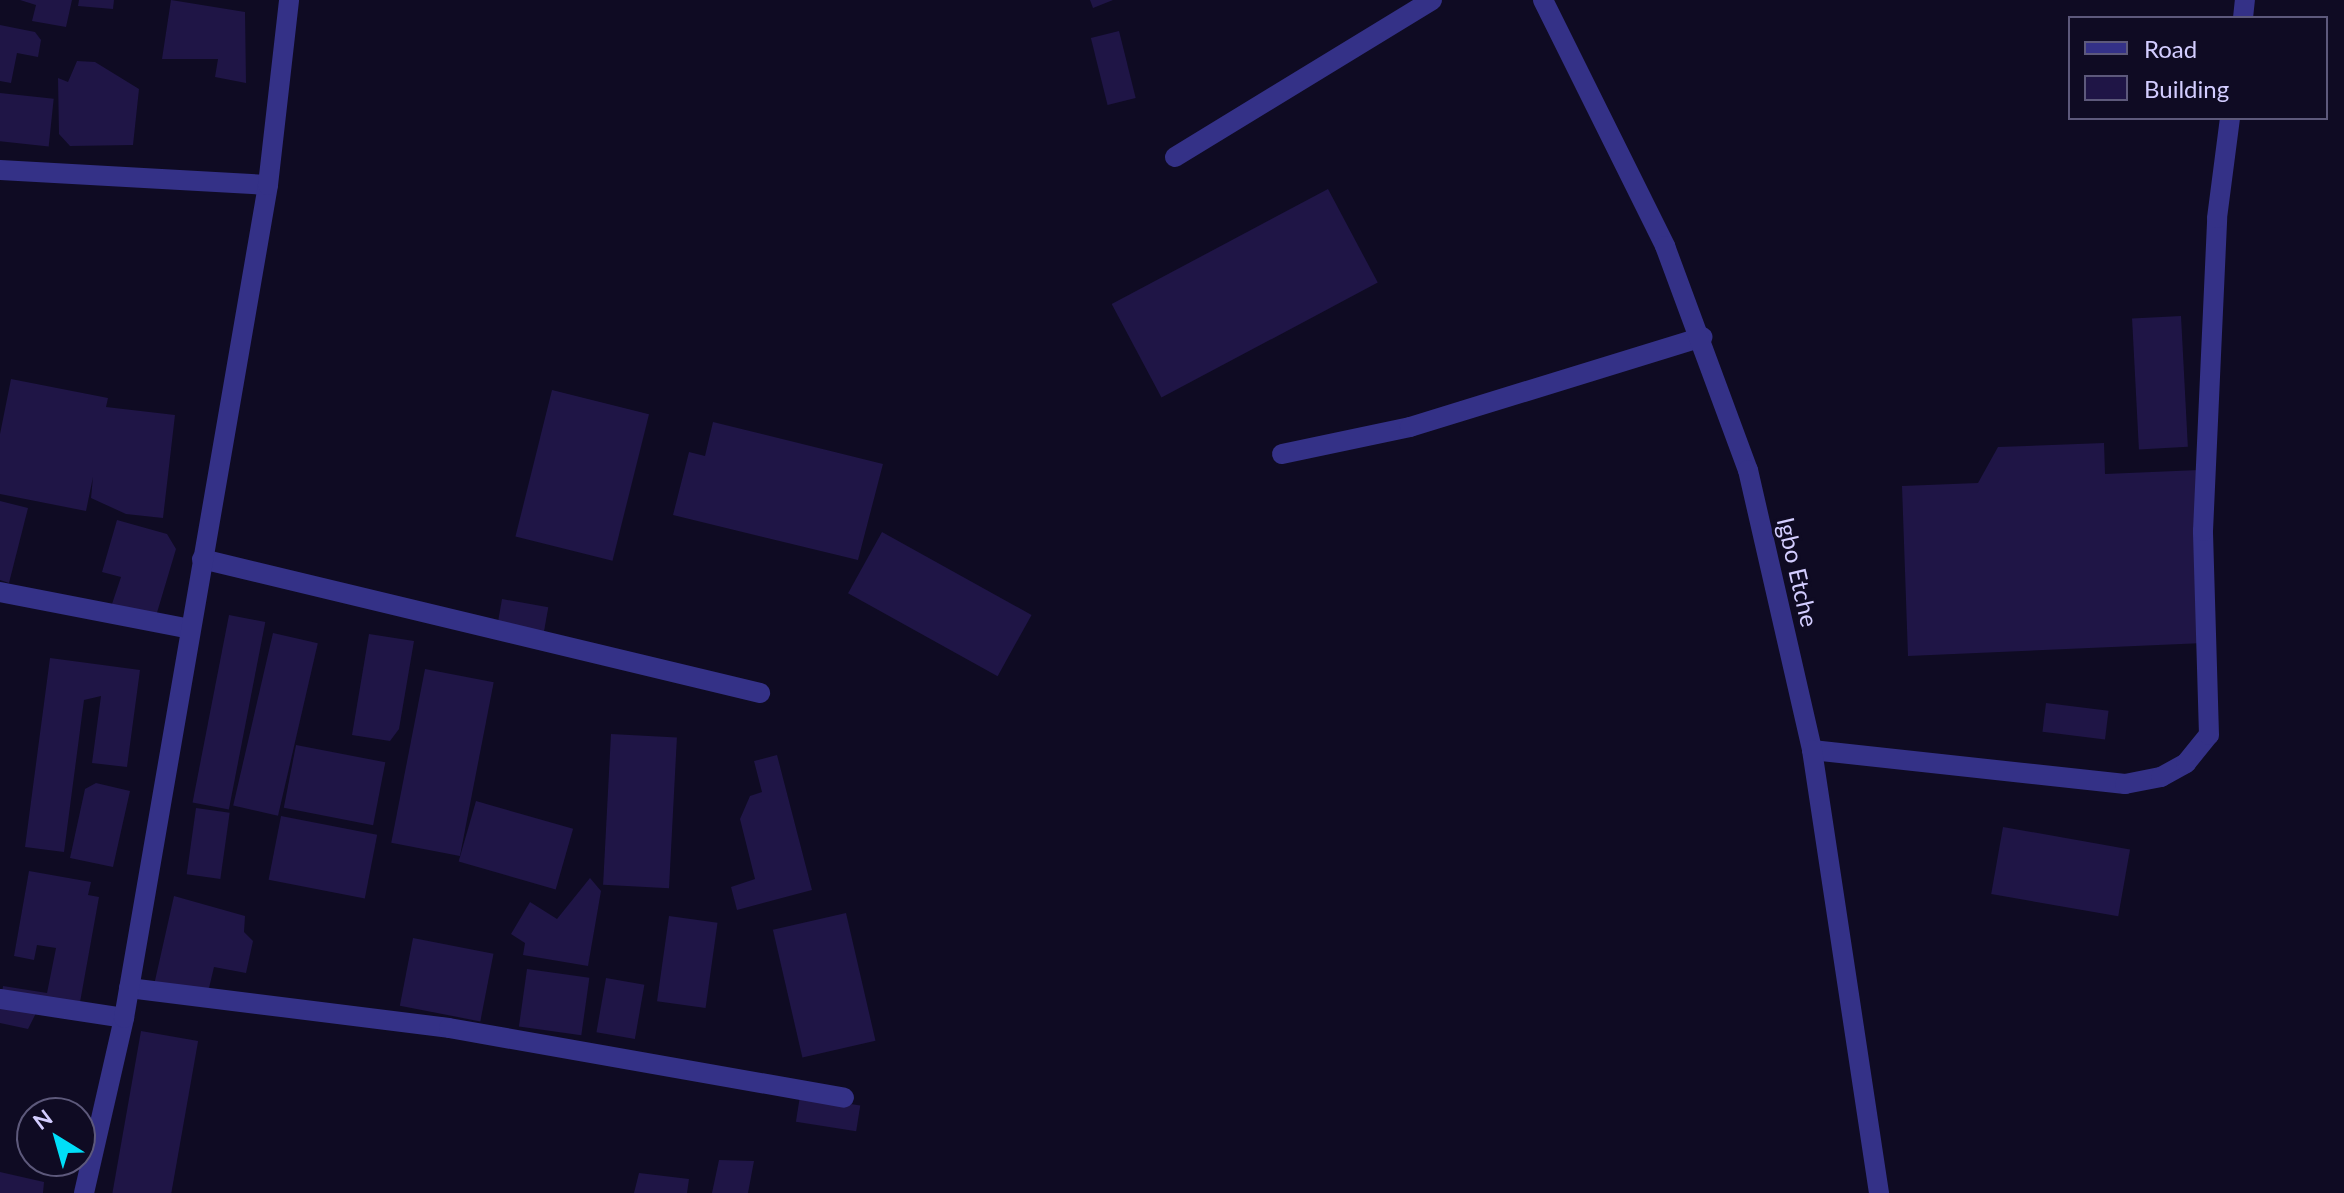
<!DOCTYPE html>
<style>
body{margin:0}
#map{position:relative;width:2344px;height:1193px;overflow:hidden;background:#0f0b23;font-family:Lato,sans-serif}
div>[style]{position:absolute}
.building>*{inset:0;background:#1f1546;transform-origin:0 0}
.service>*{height:20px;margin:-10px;padding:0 10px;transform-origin:10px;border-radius:10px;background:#343187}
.minor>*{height:20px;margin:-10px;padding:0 10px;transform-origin:10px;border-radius:10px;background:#343187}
.tertiary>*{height:20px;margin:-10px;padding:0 10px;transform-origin:10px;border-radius:10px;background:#343187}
span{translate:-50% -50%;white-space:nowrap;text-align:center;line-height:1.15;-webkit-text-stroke:6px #0f0b23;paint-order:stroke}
.street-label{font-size:24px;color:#d3cdff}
.legend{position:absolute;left:2068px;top:16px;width:260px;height:104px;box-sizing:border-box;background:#0f0b23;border:2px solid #5d597b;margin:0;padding:10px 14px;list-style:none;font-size:24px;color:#d3cdff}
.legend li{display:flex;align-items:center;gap:16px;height:40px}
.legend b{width:40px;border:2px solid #5d597b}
.north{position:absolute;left:16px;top:1097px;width:80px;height:80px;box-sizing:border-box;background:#0f0b23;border:2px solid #5d597b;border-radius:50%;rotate:323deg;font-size:22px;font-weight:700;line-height:32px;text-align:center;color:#d3cdff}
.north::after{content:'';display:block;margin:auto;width:28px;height:36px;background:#00dff8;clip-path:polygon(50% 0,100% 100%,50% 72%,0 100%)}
</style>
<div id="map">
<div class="building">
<i style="clip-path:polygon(20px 0,72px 0,66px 27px,32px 21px,36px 5px)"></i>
<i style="clip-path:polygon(79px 0,114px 0,113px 9px,78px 6px)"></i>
<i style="clip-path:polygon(171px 0,245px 12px,246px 83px,215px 77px,218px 59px,162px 59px)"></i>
<i style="clip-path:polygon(1090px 0,1113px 0,1093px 8px)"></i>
<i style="clip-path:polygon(0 25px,35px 32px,41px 40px,38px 57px,17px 53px,11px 83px,0 81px)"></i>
<i style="left:1119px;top:31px;width:69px;height:29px;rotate:76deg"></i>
<i style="clip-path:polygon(77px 61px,95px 62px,139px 89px,133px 145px,70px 146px,59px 134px,58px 78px,68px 82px)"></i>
<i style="left:0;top:93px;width:54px;height:48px;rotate:6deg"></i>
<i style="left:1328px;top:189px;width:106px;height:245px;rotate:62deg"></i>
<i style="left:2181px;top:316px;width:131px;height:49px;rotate:87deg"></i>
<i style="clip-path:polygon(11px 379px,108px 398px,106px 407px,175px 415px,163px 518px,126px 514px,91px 498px,93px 477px,86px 511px,0 494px,0 434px)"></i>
<i style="left:552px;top:390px;width:100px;height:151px;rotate:14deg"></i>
<i style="clip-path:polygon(713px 422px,883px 464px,858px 560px,673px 515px,689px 452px,705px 456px)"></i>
<i style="clip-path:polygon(2104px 443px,2105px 474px,2199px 470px,2204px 643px,1908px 656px,1902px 486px,1978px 483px,1998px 447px)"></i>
<i style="clip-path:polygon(0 501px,28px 508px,9px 583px,0 580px)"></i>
<i style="clip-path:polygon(117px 520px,167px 534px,176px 549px,156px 616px,112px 604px,121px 577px,102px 572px)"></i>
<i style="left:882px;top:532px;width:171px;height:70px;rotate:29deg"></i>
<i style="left:502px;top:599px;width:47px;height:40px;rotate:10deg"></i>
<i style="left:229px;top:615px;width:37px;height:191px;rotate:11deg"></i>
<i style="left:273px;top:633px;width:46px;height:177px;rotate:13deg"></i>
<i style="clip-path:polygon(369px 634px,414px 641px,399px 729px,390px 741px,352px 735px)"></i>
<i style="clip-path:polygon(50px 658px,140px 670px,127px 767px,92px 763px,101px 696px,84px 700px,64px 852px,25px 847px)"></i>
<i style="left:425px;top:669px;width:70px;height:177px;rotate:11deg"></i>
<i style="left:2046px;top:703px;width:63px;height:29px;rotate:7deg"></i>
<i style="left:611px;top:734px;width:66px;height:151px;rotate:3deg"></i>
<i style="left:296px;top:745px;width:91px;height:64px;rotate:11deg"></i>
<i style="clip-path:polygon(777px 755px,812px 890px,737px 910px,731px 887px,755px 879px,740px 819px,750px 796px,762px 792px,754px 761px)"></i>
<i style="clip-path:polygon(96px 783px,130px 791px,113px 867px,70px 858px,85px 789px)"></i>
<i style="left:476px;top:801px;width:101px;height:63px;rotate:16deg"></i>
<i style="left:196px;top:808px;width:34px;height:67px;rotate:8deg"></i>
<i style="left:281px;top:816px;width:98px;height:65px;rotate:11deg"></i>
<i style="left:2003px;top:827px;width:129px;height:68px;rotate:10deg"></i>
<i style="clip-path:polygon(29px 871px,91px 882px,88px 895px,99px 897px,77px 1019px,37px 1011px,28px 1029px,0 1023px,0 1006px,3px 986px,47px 993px,56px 948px,37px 945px,34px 960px,14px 956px)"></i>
<i style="clip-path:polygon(590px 878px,601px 891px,588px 966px,523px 955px,525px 943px,511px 934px,530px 902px,557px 919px)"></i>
<i style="clip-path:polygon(174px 896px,245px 916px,244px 932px,253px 941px,246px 973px,214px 967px,205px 1005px,152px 994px)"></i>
<i style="left:846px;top:913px;width:131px;height:75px;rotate:77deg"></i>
<i style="left:669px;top:916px;width:49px;height:86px;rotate:8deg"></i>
<i style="left:413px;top:938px;width:82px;height:69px;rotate:11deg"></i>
<i style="left:527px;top:969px;width:63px;height:58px;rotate:8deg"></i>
<i style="left:606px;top:978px;width:39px;height:55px;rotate:10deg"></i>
<i style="left:141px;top:1031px;width:58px;height:165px;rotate:10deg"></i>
<i style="left:800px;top:1096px;width:61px;height:26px;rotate:9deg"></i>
<i style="clip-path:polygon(719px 1160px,754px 1161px,748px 1193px,712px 1193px)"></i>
<i style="clip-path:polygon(0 1172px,44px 1182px,43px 1193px,0 1193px)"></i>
<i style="clip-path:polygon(639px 1173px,689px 1179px,687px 1193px,634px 1193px)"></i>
</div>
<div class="service">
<i style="left:1175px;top:157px;width:301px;rotate:-31.4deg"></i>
<i style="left:1282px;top:454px;width:131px;rotate:-11.9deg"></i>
<i style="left:1410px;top:427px;width:306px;rotate:-17.1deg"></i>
</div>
<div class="minor">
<i style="left:2243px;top:18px;width:18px;rotate:-84deg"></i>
<i style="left:0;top:170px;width:268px;rotate:3.2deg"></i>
<i style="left:202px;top:559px;width:574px;rotate:13.5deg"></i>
<i style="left:0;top:592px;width:194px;rotate:11deg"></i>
<i style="left:1812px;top:750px;width:315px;rotate:6.2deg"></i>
<i style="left:2125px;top:784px;width:37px;rotate:-11deg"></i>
<i style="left:2161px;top:777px;width:29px;rotate:-29deg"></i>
<i style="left:2186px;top:763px;width:36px;rotate:-51deg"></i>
<i style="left:2209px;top:735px;width:204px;rotate:-91.7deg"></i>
<i style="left:2203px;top:531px;width:313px;rotate:-87.4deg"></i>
<i style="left:2217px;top:218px;width:101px;rotate:-82.6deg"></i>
<i style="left:129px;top:988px;width:322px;rotate:7.1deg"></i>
<i style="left:449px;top:1028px;width:401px;rotate:10deg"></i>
<i style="left:0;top:999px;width:125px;rotate:8.7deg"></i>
<i style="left:84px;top:1193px;width:180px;rotate:-77.1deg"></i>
<i style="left:124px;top:1018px;width:845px;rotate:-80.19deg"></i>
<i style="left:268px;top:185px;width:186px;rotate:-83.5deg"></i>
</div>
<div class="tertiary">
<i style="left:1543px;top:0;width:275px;rotate:63.6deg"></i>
<i style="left:1665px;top:246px;width:239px;rotate:69.7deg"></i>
<i style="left:1748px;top:470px;width:287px;rotate:77.1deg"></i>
<i style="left:1812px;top:750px;width:448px;rotate:81.4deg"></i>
</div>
<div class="street-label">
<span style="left:1798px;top:572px;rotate:77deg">Igbo Etche</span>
</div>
<ul class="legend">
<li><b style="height:10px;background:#343187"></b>Road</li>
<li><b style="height:22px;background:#1f1546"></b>Building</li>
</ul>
<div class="north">N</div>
</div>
